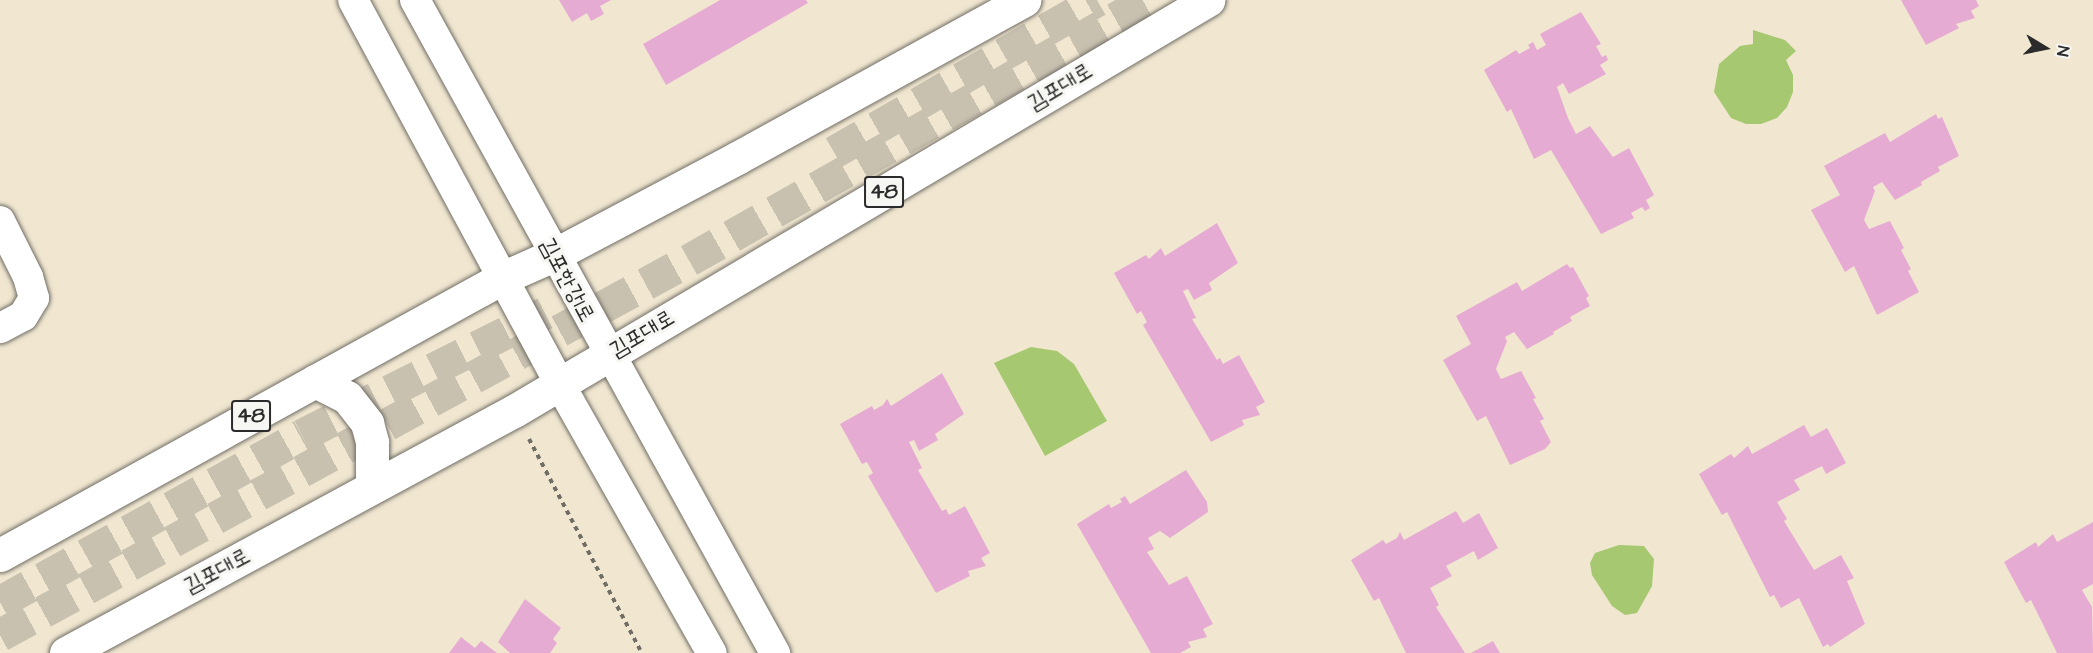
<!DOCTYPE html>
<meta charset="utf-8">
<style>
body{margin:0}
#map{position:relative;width:2093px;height:653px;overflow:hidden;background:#f1e7d1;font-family:"Architects Daughter","Poor Story",sans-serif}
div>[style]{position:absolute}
.green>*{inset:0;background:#a6c870}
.building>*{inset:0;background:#e6abd2}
.major-tunnel>*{height:33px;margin-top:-16.5px;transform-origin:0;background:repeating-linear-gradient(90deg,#c9c1b0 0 33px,transparent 0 49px)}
.path>*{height:4px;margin-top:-2px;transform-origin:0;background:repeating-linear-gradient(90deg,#706d65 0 4.5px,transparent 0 9px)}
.roads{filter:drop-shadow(0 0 2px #706d65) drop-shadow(0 0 2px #706d65)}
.minor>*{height:30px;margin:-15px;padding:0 15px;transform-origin:15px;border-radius:15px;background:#fff}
.major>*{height:33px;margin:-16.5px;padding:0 16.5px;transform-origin:16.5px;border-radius:16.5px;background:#fff}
span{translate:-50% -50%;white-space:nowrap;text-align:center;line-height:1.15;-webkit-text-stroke:6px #f6f6f2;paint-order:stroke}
.shield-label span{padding:2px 4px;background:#f6f6f2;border:2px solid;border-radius:4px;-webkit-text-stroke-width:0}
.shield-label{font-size:21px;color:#2b2b2b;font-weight:700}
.street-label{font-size:22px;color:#2b2b2b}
.north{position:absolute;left:2015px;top:18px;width:60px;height:60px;-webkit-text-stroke:4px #f6f6f2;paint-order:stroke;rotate:100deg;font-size:16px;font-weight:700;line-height:24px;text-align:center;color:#2b2b2b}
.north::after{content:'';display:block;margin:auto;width:21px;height:27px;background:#2b2b2b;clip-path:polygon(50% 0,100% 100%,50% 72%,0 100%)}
</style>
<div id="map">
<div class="green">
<i style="clip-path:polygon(1753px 30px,1785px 40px,1796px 51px,1786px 60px,1793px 75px,1793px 92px,1787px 107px,1777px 118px,1761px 124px,1746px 124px,1731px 118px,1714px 92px,1719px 64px,1740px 46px,1753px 44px)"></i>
<i style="clip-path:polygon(1031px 347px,1057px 351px,1074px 364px,1107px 421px,1045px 456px,994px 363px)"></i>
<i style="clip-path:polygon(1619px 545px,1644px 546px,1654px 559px,1652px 586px,1637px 613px,1625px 615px,1612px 606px,1592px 575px,1590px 563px,1595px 553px)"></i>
</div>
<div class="building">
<i style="clip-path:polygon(559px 0,611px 0,600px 6px,604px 14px,591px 21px,587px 13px,572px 22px)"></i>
<i style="clip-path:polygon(720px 0,806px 0,808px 3px,666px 85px,643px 44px)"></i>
<i style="clip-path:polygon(1901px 0,1976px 0,1979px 6px,1971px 11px,1975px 18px,1956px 24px,1959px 28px,1926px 45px)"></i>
<i style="clip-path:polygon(1581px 12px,1601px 44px,1596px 46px,1602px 57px,1606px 55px,1608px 60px,1600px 65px,1606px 74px,1569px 94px,1563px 83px,1557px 87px,1568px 118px,1576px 134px,1590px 126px,1613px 157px,1629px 148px,1654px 195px,1646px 200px,1650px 208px,1645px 211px,1642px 207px,1631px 213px,1634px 218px,1601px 234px,1551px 150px,1534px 159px,1511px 109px,1507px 112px,1484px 70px,1516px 50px,1519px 54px,1530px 48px,1528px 45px,1533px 42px,1537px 50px,1546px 45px,1540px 34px)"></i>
<i style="clip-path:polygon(1936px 114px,1938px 119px,1942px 117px,1959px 156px,1938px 167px,1940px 171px,1921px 182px,1922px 185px,1895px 200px,1882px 182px,1873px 187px,1875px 191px,1864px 220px,1869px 229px,1890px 221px,1904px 248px,1901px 250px,1911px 269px,1908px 271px,1919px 292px,1877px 315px,1854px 266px,1845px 272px,1811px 210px,1840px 195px,1824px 166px,1885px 133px,1890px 142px)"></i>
<i style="clip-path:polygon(1217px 223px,1238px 263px,1209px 283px,1212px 290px,1194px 300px,1188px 289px,1183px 291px,1196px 318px,1192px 319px,1217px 360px,1220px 358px,1223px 364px,1239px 355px,1265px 402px,1256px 407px,1260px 415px,1242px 420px,1244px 425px,1211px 442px,1143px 325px,1147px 322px,1141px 311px,1137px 314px,1114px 273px,1146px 255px,1149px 259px,1161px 248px,1165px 256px)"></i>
<i style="clip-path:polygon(1567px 264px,1570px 268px,1573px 267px,1589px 296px,1586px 298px,1590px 306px,1570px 317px,1572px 321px,1553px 332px,1554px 334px,1527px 349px,1514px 332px,1505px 337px,1507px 341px,1496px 369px,1501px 379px,1521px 371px,1536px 398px,1533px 399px,1544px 419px,1540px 421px,1551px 442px,1545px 449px,1510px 465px,1486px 416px,1477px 421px,1443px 360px,1471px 344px,1456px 316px,1517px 282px,1522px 291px)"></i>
<i style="clip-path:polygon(942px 373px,964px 414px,935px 434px,938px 440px,919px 451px,914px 440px,909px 442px,922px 468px,918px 470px,942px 511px,946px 509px,949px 515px,965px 506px,990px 553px,981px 558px,986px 566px,968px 571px,970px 576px,936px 593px,868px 476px,873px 473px,867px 462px,862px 464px,840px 424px,872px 406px,874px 410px,883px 405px,887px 399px,891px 406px)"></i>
<i style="clip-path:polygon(1804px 425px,1811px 437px,1827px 428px,1846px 463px,1826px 474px,1822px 466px,1794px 480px,1800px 490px,1777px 502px,1787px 519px,1784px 521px,1814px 570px,1841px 555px,1854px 578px,1847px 581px,1865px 624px,1830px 647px,1828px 644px,1823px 647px,1799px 598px,1781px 608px,1774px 595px,1770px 597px,1727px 512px,1722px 515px,1699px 474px,1731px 454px,1734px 458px,1748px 446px,1752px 454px)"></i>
<i style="clip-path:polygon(1186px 470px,1207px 502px,1208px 512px,1170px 538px,1160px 531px,1148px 538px,1154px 549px,1147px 552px,1169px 585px,1187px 576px,1213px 624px,1203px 629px,1207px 637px,1188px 642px,1191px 647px,1180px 653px,1151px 653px,1077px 524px,1109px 504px,1111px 508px,1122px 502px,1120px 499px,1125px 496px,1130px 504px)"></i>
<i style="clip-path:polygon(1456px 511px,1463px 523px,1479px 513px,1498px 548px,1478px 560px,1474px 551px,1446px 566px,1452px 576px,1430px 588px,1439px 605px,1436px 607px,1465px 653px,1406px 653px,1379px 598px,1374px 601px,1351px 560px,1383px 540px,1386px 544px,1397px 538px,1400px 532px,1404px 540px)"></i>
<i style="clip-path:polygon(2093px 522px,2093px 584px,2082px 590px,2092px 607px,2093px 653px,2057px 653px,2031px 600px,2026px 603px,2004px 562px,2036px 542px,2038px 547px,2053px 534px,2057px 542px)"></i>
<i style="clip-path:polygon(525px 599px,561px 628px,553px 639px,557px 643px,550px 653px,510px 653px,498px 642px)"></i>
<i style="clip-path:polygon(461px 637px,475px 648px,481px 641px,497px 653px,449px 653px)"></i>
<i style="clip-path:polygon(1493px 641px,1500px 653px,1471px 653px)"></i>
</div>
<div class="major-tunnel">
<i style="left:834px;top:152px;width:304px;rotate:-30deg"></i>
<i style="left:0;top:602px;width:345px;rotate:-28.9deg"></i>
<i style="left:302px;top:435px;width:272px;rotate:-26.7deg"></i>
<i style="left:0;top:635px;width:784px;rotate:-28.56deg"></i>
<i style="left:689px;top:260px;width:528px;rotate:-29.53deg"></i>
</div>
<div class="path">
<i style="left:529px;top:439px;width:242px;rotate:62.2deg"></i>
</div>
<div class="roads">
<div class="minor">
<i style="left:353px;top:0;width:435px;rotate:61.7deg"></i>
<i style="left:559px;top:383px;width:310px;rotate:60.5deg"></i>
<i style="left:415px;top:0;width:746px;rotate:61.13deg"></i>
<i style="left:0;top:221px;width:63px;rotate:63.4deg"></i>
<i style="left:28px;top:277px;width:22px;rotate:74deg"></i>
<i style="left:34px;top:298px;width:21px;rotate:121deg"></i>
<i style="left:23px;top:316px;width:26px;rotate:152deg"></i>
</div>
<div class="major">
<i style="left:315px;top:381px;width:36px;rotate:27deg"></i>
<i style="left:347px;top:397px;width:33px;rotate:52deg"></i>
<i style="left:367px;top:423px;width:20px;rotate:75deg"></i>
<i style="left:372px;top:442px;width:45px;rotate:90deg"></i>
<i style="left:0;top:555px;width:573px;rotate:-28.89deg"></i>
<i style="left:502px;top:278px;width:57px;rotate:-23.9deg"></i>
<i style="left:554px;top:255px;width:207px;rotate:-27.9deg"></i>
<i style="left:737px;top:158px;width:328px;rotate:-28.8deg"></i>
<i style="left:66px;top:653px;width:509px;rotate:-28.38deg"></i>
<i style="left:514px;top:411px;width:807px;rotate:-30.63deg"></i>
</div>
</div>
<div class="shield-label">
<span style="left:884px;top:192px">48</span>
<span style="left:251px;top:416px">48</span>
</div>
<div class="street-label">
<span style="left:1060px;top:87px;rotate:-31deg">김포대로</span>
<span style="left:567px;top:280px;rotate:62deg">김포한강1로</span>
<span style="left:642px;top:334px;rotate:-31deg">김포대로</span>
<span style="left:217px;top:571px;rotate:-28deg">김포대로</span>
</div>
<div class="north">N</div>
</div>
